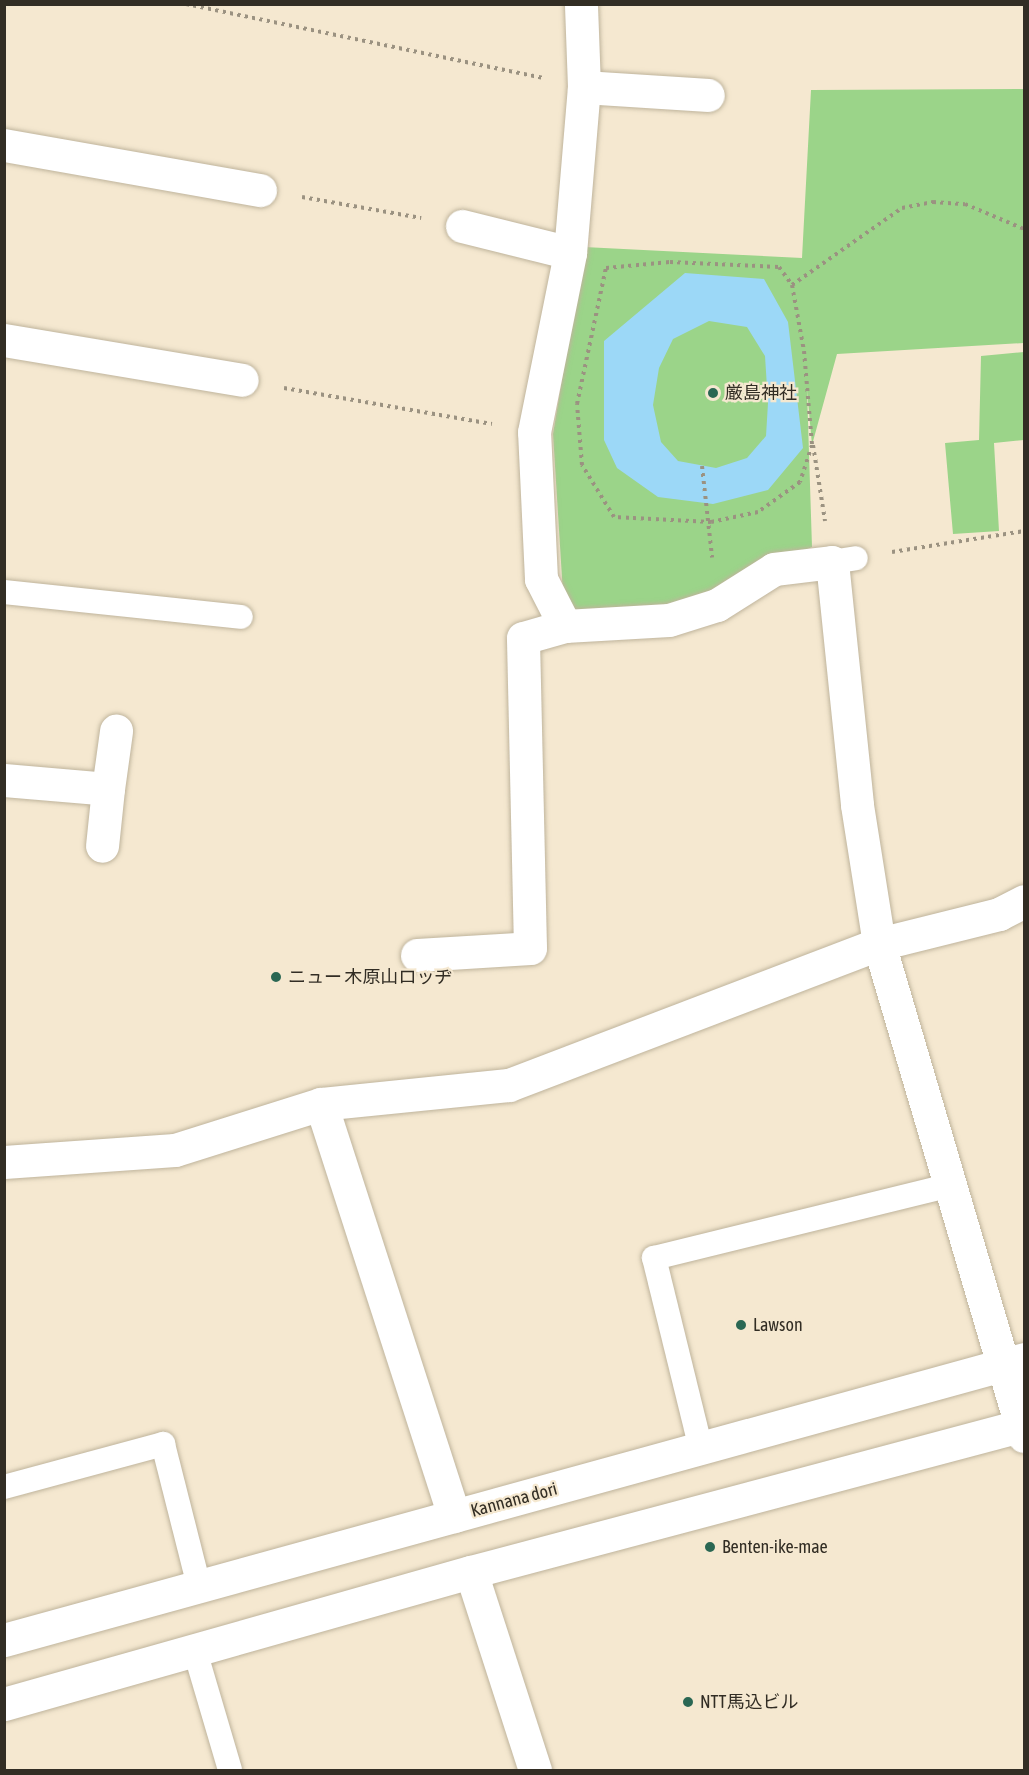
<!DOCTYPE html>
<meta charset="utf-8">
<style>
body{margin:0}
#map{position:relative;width:1029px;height:1775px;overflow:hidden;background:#f5e8d0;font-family:"Asap Condensed","Noto Sans JP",sans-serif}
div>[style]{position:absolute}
.green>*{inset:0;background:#9bd489}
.water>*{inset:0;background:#9cd8f7}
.path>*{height:4px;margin-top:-2px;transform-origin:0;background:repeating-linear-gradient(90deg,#9b9281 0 3px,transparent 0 7.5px)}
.roads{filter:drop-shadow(0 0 2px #bfb49c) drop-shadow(0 0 2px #bfb49c)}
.lane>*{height:24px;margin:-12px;padding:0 12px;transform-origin:12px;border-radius:12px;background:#fff}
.street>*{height:33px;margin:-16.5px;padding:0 16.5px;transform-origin:16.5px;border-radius:16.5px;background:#fff}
.primary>*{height:33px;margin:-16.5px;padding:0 16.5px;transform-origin:16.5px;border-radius:16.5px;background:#fff}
.dots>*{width:16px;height:16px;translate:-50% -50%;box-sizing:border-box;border:3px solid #f5e8d0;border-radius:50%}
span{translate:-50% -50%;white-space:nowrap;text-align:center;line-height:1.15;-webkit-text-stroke:4.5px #f5e8d0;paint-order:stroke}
.poi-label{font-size:18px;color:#322d24}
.left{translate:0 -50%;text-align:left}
.street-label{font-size:18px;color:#322d24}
.frame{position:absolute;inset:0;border:6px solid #322d24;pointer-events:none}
</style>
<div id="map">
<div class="green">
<i style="clip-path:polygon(1024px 89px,1024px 343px,837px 354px,812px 445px,807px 390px,812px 547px,681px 606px,565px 626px,553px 434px,584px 247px,802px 258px,811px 90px)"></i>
<i style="clip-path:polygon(1024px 352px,1024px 440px,994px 443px,999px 531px,953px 534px,945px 443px,979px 440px,981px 356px)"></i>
</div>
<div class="water">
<i style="clip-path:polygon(evenodd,685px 273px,764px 279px,788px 322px,803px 448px,768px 490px,713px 504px,658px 497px,617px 468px,604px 440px,604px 341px,685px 273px,709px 321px,747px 327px,765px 356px,768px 403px,766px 436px,747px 458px,716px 468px,678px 461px,661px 442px,653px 405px,659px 368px,673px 339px,709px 321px)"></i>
</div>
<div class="path">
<i style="left:186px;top:4px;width:364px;rotate:11.7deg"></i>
<i style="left:302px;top:197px;width:121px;rotate:10deg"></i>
<i style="left:670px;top:262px;width:109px;rotate:2.6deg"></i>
<i style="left:779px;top:267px;width:22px;rotate:54deg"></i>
<i style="left:792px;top:285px;width:67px;rotate:79.7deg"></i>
<i style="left:804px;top:351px;width:94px;rotate:85.1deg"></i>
<i style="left:812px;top:445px;width:39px;rotate:108deg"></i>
<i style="left:800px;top:482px;width:52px;rotate:144.5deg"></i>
<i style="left:758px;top:512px;width:48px;rotate:168deg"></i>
<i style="left:711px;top:522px;width:97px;rotate:-177deg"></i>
<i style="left:614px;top:517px;width:61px;rotate:-121.6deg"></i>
<i style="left:582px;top:465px;width:61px;rotate:-94.7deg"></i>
<i style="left:577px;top:404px;width:139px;rotate:-78deg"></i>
<i style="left:606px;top:268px;width:64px;rotate:-5.4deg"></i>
<i style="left:792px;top:285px;width:134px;rotate:-35deg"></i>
<i style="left:902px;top:208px;width:32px;rotate:-11deg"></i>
<i style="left:933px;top:202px;width:32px;rotate:4deg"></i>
<i style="left:965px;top:204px;width:64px;rotate:23deg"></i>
<i style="left:284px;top:388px;width:211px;rotate:9.8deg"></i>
<i style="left:813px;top:445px;width:77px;rotate:81deg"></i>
<i style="left:702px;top:466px;width:92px;rotate:83.7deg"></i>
<i style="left:892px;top:552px;width:134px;rotate:-9deg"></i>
</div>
<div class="roads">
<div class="lane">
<i style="left:832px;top:562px;width:24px;rotate:-9deg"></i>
<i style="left:4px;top:592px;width:238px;rotate:6deg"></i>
<i style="left:701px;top:1449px;width:197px;rotate:-103.8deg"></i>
<i style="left:654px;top:1258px;width:306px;rotate:-13.8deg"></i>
<i style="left:4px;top:1487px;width:165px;rotate:-15.1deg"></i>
<i style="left:163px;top:1444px;width:146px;rotate:75.8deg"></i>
<i style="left:195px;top:1651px;width:124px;rotate:73.6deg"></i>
</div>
<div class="street">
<i style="left:584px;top:87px;width:124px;rotate:3.7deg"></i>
<i style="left:4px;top:145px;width:260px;rotate:10deg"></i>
<i style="left:462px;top:226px;width:111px;rotate:14deg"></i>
<i style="left:4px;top:340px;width:241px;rotate:9.5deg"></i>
<i style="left:565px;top:626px;width:53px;rotate:-117.1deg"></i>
<i style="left:541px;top:579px;width:147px;rotate:-92.7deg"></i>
<i style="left:534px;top:432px;width:183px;rotate:-78.6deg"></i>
<i style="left:570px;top:253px;width:167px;rotate:-85.2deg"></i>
<i style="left:584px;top:87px;width:83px;rotate:-92.1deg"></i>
<i style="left:4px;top:780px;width:104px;rotate:4.9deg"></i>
<i style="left:108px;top:789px;width:57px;rotate:96deg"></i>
<i style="left:108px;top:789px;width:59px;rotate:-82.1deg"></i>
<i style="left:417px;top:955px;width:113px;rotate:-3.5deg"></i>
<i style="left:530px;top:948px;width:310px;rotate:-91.3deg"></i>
<i style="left:523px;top:638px;width:44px;rotate:-15.9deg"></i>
<i style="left:565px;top:626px;width:104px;rotate:-3.3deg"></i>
<i style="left:669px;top:620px;width:50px;rotate:-17.4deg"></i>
<i style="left:717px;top:605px;width:67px;rotate:-32.3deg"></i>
<i style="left:774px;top:569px;width:58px;rotate:-6.9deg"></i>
<i style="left:832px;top:562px;width:244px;rotate:84.1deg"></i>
<i style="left:857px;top:805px;width:141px;rotate:81deg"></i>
<i style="left:879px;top:944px;width:513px;rotate:73.58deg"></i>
<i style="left:321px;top:1104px;width:433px;rotate:72.1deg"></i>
<i style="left:4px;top:1162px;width:171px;rotate:-4deg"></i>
<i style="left:175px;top:1150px;width:153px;rotate:-17.5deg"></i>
<i style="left:321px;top:1104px;width:189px;rotate:-5.8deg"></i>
<i style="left:509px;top:1085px;width:396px;rotate:-20.9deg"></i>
<i style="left:879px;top:944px;width:124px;rotate:-14deg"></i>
<i style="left:999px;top:914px;width:28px;rotate:-27deg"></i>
<i style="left:471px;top:1572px;width:208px;rotate:72.1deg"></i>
</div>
<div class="primary">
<i style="left:4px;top:1640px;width:1058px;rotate:-15.4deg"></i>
<i style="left:4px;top:1704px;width:485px;rotate:-15.8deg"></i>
<i style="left:471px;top:1572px;width:572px;rotate:-14.89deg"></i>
</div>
</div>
<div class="dots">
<i style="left:713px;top:393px;background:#2a6753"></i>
<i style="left:276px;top:977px;background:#2a6753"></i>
<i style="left:741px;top:1325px;background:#2a6753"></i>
<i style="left:710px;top:1547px;background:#2a6753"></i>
<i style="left:688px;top:1702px;background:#2a6753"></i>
</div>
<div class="poi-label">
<span class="left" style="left:725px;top:393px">厳島神社</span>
<span class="left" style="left:288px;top:977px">ニュー 木原山ロッヂ</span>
<span class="left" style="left:753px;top:1325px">Lawson</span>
<span class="left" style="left:722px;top:1547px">Benten-ike-mae</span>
<span class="left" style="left:700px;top:1702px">NTT馬込ビル</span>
</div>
<div class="street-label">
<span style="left:514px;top:1500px;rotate:-15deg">Kannana dori</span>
</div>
<div class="frame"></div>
</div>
